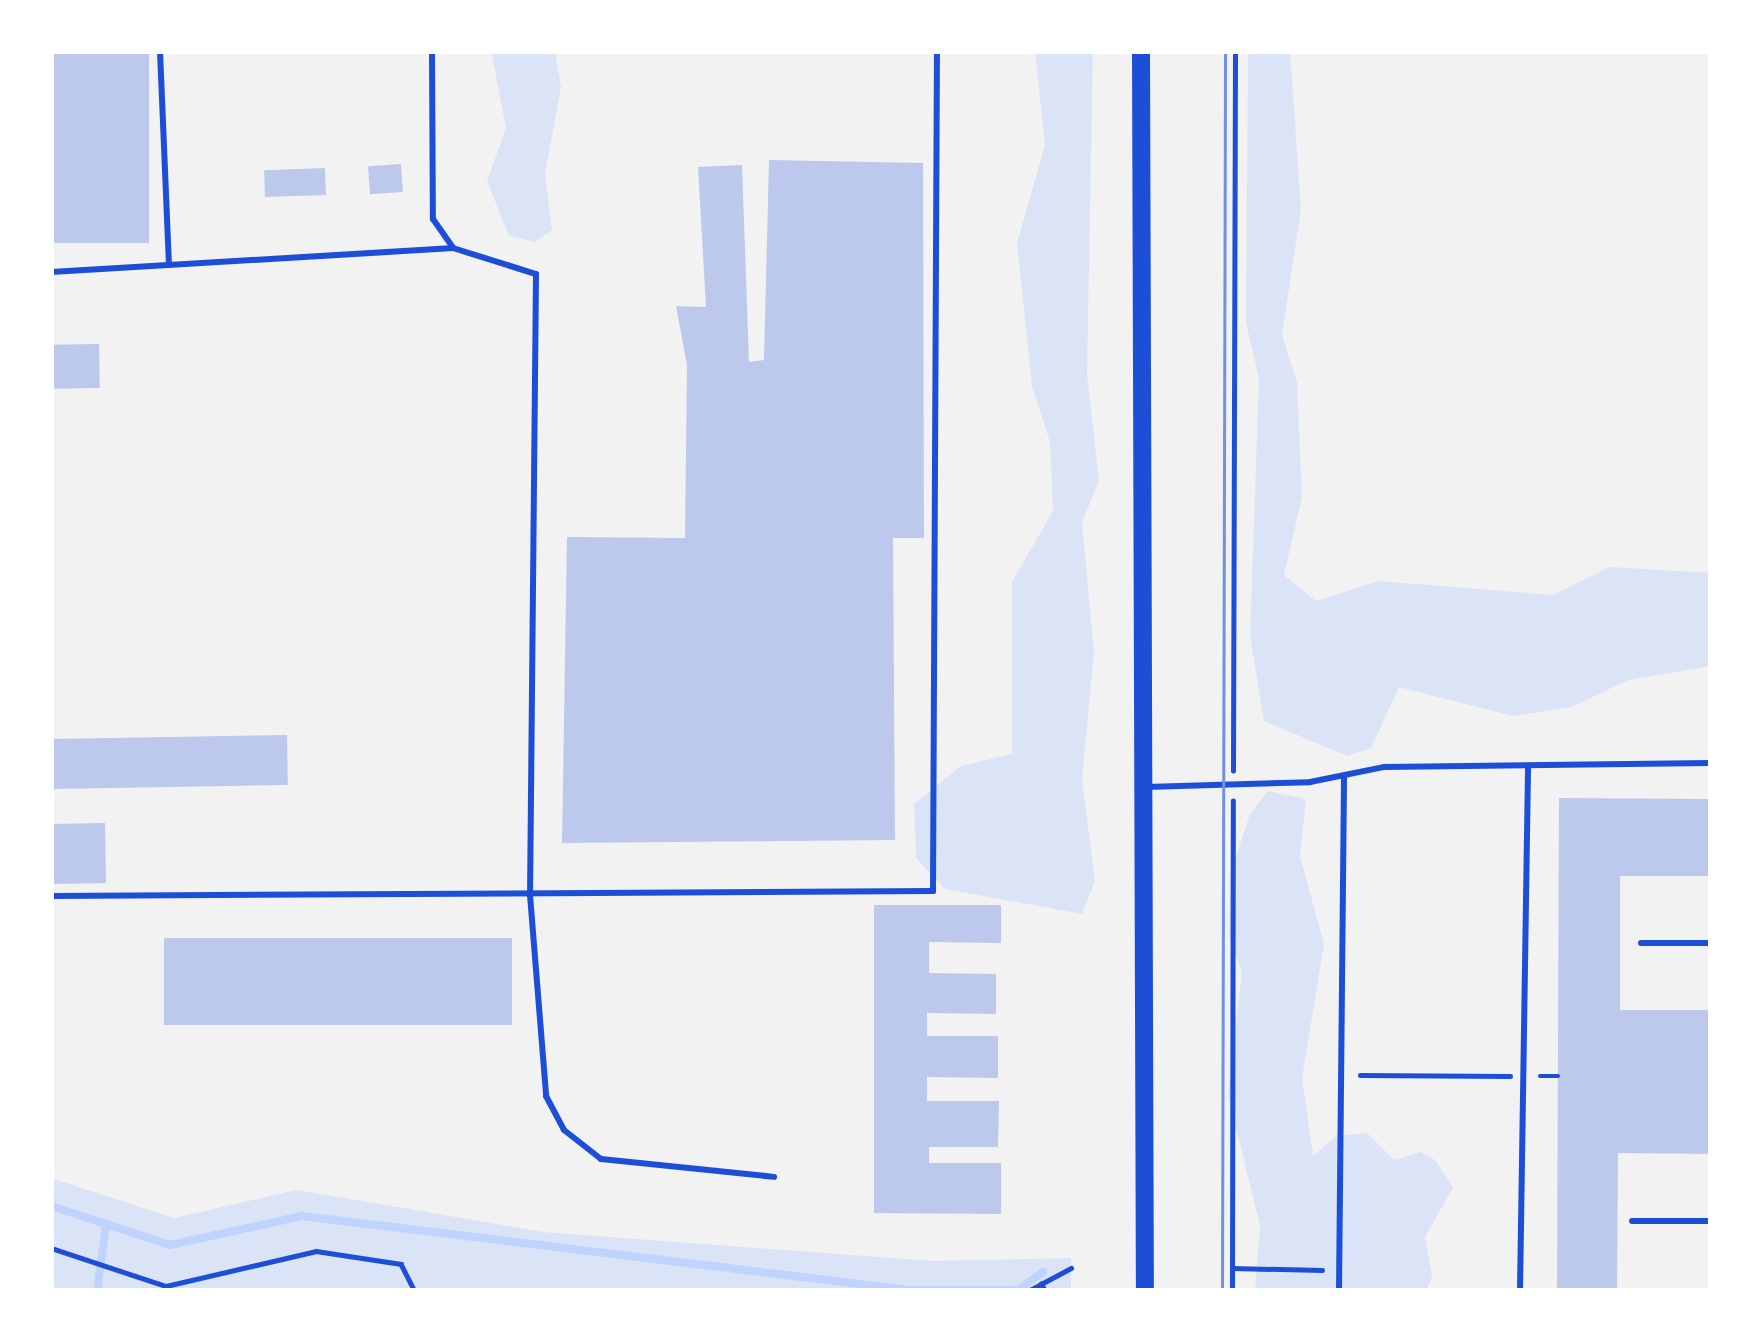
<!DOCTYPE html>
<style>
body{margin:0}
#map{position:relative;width:1762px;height:1342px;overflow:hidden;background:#f2f2f2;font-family:"Golos Text",sans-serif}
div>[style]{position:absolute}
.green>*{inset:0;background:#dbe4f7}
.stream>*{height:8px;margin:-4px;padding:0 4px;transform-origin:4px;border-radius:4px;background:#bfd3fe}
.building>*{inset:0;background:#bdc9ec;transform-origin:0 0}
.path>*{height:4.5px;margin:-2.25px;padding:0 2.25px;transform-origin:2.25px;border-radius:2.25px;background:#1d4ed8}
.service>*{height:6px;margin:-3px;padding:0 3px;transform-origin:3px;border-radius:3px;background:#1d4ed8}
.secondary>*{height:18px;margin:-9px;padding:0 9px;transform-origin:9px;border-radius:9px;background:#1d4ed8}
.tram>*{height:3px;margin:-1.5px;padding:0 1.5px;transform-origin:1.5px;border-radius:1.5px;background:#7290e2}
span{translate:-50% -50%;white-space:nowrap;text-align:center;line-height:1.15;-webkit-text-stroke:9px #fff;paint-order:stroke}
.frame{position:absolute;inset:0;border:54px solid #fff;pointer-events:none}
</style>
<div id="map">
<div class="green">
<i style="clip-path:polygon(491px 51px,555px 51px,561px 87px,545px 174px,552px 230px,535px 242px,509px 236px,487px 181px,506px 128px)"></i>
<i style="clip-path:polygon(1035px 51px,1093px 51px,1087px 374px,1099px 481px,1082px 522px,1094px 653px,1082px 779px,1095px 881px,1082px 914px,945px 889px,916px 858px,914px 804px,961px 766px,1012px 754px,1012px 582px,1053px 511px,1050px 442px,1032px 386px,1017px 243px,1045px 145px)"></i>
<i style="clip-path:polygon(1248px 51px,1290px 51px,1301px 209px,1282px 335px,1297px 382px,1302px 497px,1284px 575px,1316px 601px,1379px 581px,1553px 595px,1610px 567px,1711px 573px,1711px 666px,1628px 680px,1572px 707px,1513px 716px,1399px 687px,1371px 748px,1347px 756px,1264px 721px,1250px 636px,1259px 379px,1246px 323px)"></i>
<i style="clip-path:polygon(1268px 791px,1306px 799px,1300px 856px,1324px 944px,1302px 1078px,1313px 1156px,1336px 1136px,1367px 1133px,1394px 1160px,1420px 1152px,1435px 1160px,1453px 1187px,1425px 1237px,1432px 1277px,1426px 1291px,1255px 1291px,1260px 1225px,1228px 1095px,1242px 972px,1229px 937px,1230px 875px,1250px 814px)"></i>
<i style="clip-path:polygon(51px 1178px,174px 1218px,297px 1190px,543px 1232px,932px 1261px,1071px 1258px,1071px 1291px,51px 1291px)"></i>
</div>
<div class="stream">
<i style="left:51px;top:1206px;width:125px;rotate:18.1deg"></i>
<i style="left:170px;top:1245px;width:135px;rotate:-12.4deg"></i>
<i style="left:302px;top:1216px;width:611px;rotate:6.96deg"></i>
<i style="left:908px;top:1290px;width:110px"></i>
<i style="left:1018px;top:1290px;width:31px;rotate:-36deg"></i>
<i style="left:97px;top:1291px;width:68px;rotate:-82.3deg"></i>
</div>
<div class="building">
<i style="left:51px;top:51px;width:98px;height:192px"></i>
<i style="clip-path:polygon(769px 160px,923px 163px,924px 538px,893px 538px,895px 840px,562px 843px,567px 537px,685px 538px,687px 365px,676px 306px,706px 307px,698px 167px,742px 165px,749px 362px,764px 360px)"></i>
<i style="left:401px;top:164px;width:28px;height:33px;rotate:86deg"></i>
<i style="left:325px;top:168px;width:27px;height:61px;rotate:88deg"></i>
<i style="left:99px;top:344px;width:44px;height:48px;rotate:89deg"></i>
<i style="left:287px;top:735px;width:50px;height:236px;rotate:89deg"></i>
<i style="clip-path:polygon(1559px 798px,1711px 799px,1711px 876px,1620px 876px,1620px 1010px,1711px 1010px,1711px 1154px,1618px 1153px,1617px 1291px,1557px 1291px)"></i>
<i style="left:105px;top:823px;width:60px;height:54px;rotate:89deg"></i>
<i style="clip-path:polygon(874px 905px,1001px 905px,1001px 943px,929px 942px,929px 973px,996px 974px,996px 1014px,927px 1013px,927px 1036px,998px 1036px,998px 1078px,927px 1077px,927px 1101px,999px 1101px,998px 1147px,929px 1147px,929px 1163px,1001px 1163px,1001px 1214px,874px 1213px)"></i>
<i style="left:164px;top:938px;width:348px;height:87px"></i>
</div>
<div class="path">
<i style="left:1233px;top:771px;width:720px;rotate:-89.84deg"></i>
<i style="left:1360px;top:1075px;width:150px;rotate:0.4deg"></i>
<i style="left:1540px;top:1076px;width:18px"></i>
<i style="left:51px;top:1248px;width:121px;rotate:18.3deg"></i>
<i style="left:166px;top:1286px;width:154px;rotate:-13.1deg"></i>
<i style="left:316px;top:1251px;width:86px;rotate:8.7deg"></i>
<i style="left:401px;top:1264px;width:30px;rotate:63deg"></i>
<i style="left:1232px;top:1268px;width:90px;rotate:1.3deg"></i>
<i style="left:394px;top:1291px;width:87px"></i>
<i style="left:1028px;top:1291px;width:15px;rotate:-28deg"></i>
<i style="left:1045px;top:1291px;width:8px;rotate:-120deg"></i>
<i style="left:1041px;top:1284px;width:34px;rotate:-28deg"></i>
<i style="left:1232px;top:1291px;width:490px;rotate:-89.9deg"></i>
</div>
<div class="service">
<i style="left:160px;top:51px;width:214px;rotate:87.6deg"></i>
<i style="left:432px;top:51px;width:168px;rotate:89.7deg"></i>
<i style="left:433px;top:219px;width:35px;rotate:55deg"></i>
<i style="left:51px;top:272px;width:403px;rotate:-3.4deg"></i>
<i style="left:453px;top:248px;width:87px;rotate:17.4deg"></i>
<i style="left:536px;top:274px;width:621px;rotate:90.55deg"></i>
<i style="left:530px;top:895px;width:202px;rotate:85.4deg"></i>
<i style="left:546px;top:1096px;width:38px;rotate:62deg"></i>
<i style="left:564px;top:1130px;width:47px;rotate:38.1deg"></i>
<i style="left:601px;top:1159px;width:174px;rotate:5.9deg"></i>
<i style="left:1146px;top:787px;width:164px;rotate:-1.7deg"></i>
<i style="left:1310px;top:782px;width:76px;rotate:-11.5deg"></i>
<i style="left:1384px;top:767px;width:327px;rotate:-0.7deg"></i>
<i style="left:51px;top:896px;width:882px;rotate:-0.32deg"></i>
<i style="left:933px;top:891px;width:840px;rotate:-89.73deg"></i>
<i style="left:1641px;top:943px;width:70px"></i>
<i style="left:1632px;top:1221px;width:79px"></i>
<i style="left:1339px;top:1291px;width:514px;rotate:-89.44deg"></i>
<i style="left:1520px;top:1291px;width:522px;rotate:-89.12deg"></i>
</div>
<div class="secondary">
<i style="left:1141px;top:51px;width:1240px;rotate:89.82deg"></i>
</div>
<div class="tram">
<i style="left:1222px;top:1291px;width:1240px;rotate:-89.86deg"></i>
</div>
<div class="frame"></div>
</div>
